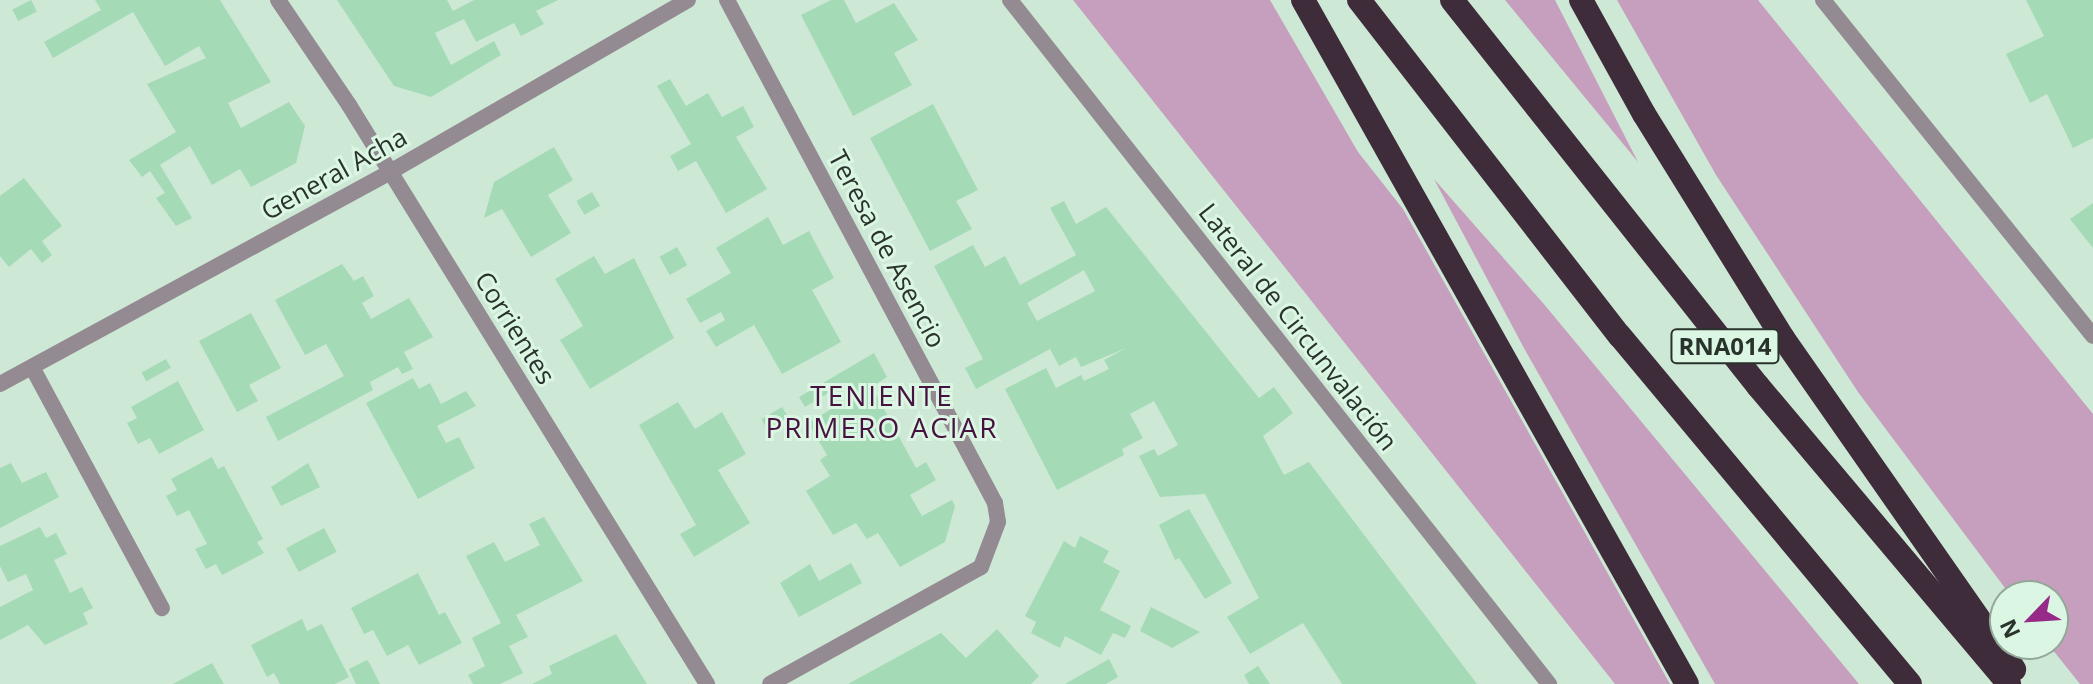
<!DOCTYPE html>
<meta charset="utf-8">
<style>
body{margin:0}
#map{position:relative;width:2093px;height:684px;overflow:hidden;background:#cee8d6;font-family:"Open Sans",sans-serif}
div>[style]{position:absolute}
.green>*{inset:0;background:#c69fbe}
.building>*{inset:0;background:#a5dab7;transform-origin:0 0}
.minor>*{height:16px;margin:-8px;padding:0 8px;transform-origin:8px;border-radius:8px;background:#948a92}
.tertiary>*{height:16px;margin:-8px;padding:0 8px;transform-origin:8px;border-radius:8px;background:#948a92}
.motorway>*{height:24px;margin:-12px;padding:0 12px;transform-origin:12px;border-radius:12px;background:#3f2c3b}
span{translate:-50% -50%;white-space:nowrap;text-align:center;line-height:1.15;-webkit-text-stroke:6px #dbf6e3;paint-order:stroke}
.shield-label span{padding:2px 6px;background:#dbf6e3;border:2px solid;border-radius:6px;-webkit-text-stroke-width:0}
.shield-label{font-size:24px;color:#29332c;font-weight:700}
.street-label{font-size:26px;color:#29332c}
.neighbourhood-label{font-size:28px;color:#46123f;letter-spacing:2px}
.north{position:absolute;left:1989px;top:580px;width:80px;height:80px;box-sizing:border-box;background:#dbf6e3;border:2px solid #94a89a;border-radius:50%;rotate:245deg;font-size:22px;font-weight:700;line-height:32px;text-align:center;color:#29332c}
.north::after{content:'';display:block;margin:auto;width:28px;height:36px;background:#972989;clip-path:polygon(50% 0,100% 100%,50% 72%,0 100%)}
</style>
<div id="map">
<div class="green">
<i style="clip-path:polygon(1073px 0,1270px 0,1358px 152px,1403px 209px,1670px 684px,1615px 684px)"></i>
<i style="clip-path:polygon(1505px 0,1555px 0,1638px 162px)"></i>
<i style="clip-path:polygon(1617px 0,1758px 0,2093px 414px,2093px 684px,2080px 684px,2048px 644px,2053px 644px,2053px 596px,2011px 596px,1858px 392px,1716px 175px)"></i>
<i style="clip-path:polygon(1434px 179px,1543px 303px,1859px 684px,1715px 684px,1525px 350px)"></i>
</div>
<div class="building">
<i style="left:31px;top:0;width:13px;height:21px;rotate:63deg"></i>
<i style="clip-path:polygon(95px 0,220px 0,271px 82px,228px 103px,241px 128px,289px 102px,305px 126px,296px 163px,251px 187px,240px 169px,212px 185px,190px 146px,160px 165px,192px 218px,176px 226px,156px 198px,165px 193px,150px 171px,142px 177px,129px 160px,176px 132px,147px 84px,206px 58px,199px 46px,165px 66px,133px 12px,53px 58px,44px 42px,101px 10px)"></i>
<i style="clip-path:polygon(337px 0,447px 0,453px 11px,474px 0,558px 0,536px 11px,544px 24px,521px 36px,514px 23px,476px 42px,464px 19px,435px 33px,451px 65px,494px 41px,501px 55px,431px 97px,394px 86px)"></i>
<i style="clip-path:polygon(831px 0,844px 0,856px 23px,894px 3px,918px 40px,894px 53px,912px 85px,853px 116px,801px 15px)"></i>
<i style="clip-path:polygon(2026px 0,2093px 0,2093px 138px,2073px 148px,2047px 94px,2030px 103px,2006px 54px,2044px 36px)"></i>
<i style="clip-path:polygon(670px 79px,686px 106px,708px 93px,722px 117px,743px 106px,754px 127px,736px 137px,767px 189px,726px 213px,696px 161px,678px 171px,670px 156px,691px 144px,657px 86px)"></i>
<i style="clip-path:polygon(933px 104px,978px 190px,956px 201px,972px 229px,930px 251px,870px 138px)"></i>
<i style="clip-path:polygon(554px 147px,573px 180px,548px 195px,571px 233px,531px 257px,502px 209px,484px 218px,494px 182px)"></i>
<i style="clip-path:polygon(24px 178px,62px 226px,42px 241px,52px 255px,42px 263px,31px 249px,9px 267px,0 256px,0 196px)"></i>
<i style="left:592px;top:192px;width:16px;height:18px;rotate:60deg"></i>
<i style="clip-path:polygon(evenodd,1064px 201px,1076px 224px,1106px 207px,1259px 398px,1274px 387px,1293px 413px,1263px 436px,1284px 475px,1309px 462px,1477px 684px,1342px 684px,1303px 623px,1250px 654px,1227px 617px,1259px 598px,1205px 494px,1160px 497px,1139px 456px,1154px 449px,1158px 456px,1178px 445px,1154px 401px,1130px 414px,1143px 438px,1122px 449px,1124px 455px,1057px 490px,1005px 389px,1046px 368px,1056px 388px,1081px 375px,1084px 381px,1109px 369px,1104px 360px,1126px 348px,1081px 367px,1076px 357px,1059px 366px,1050px 349px,976px 389px,965px 368px,983px 359px,934px 266px,973px 245px,985px 267px,1005px 256px,1020px 285px,1076px 255px,1050px 208px,1064px 201px,1084px 270px,1095px 291px,1037px 321px,1027px 303px,1084px 270px)"></i>
<i style="clip-path:polygon(2093px 203px,2093px 248px,2070px 219px)"></i>
<i style="clip-path:polygon(768px 217px,783px 245px,809px 231px,834px 278px,812px 290px,841px 342px,782px 374px,754px 325px,716px 347px,706px 331px,725px 320px,721px 312px,700px 323px,686px 299px,731px 273px,716px 248px)"></i>
<i style="left:677px;top:247px;width:21px;height:20px;rotate:61deg"></i>
<i style="clip-path:polygon(594px 256px,605px 274px,634px 258px,674px 338px,590px 389px,560px 340px,583px 326px,555px 279px)"></i>
<i style="clip-path:polygon(342px 264px,354px 281px,363px 276px,374px 296px,362px 303px,371px 319px,409px 298px,433px 337px,404px 352px,413px 369px,402px 374px,398px 367px,370px 382px,373px 390px,278px 441px,266px 417px,344px 376px,326px 344px,305px 355px,275px 300px)"></i>
<i style="clip-path:polygon(251px 313px,281px 368px,249px 385px,258px 401px,237px 412px,199px 341px)"></i>
<i style="clip-path:polygon(874px 353px,887px 377px,872px 387px,916px 468px,926px 462px,936px 480px,910px 495px,922px 516px,952px 500px,955px 506px,945px 542px,900px 567px,878px 533px,867px 539px,856px 523px,833px 535px,806px 491px,830px 476px,820px 460px,827px 455px,808px 423px,853px 396px,845px 383px,805px 407px,799px 397px)"></i>
<i style="left:166px;top:359px;width:10px;height:28px;rotate:61deg"></i>
<i style="clip-path:polygon(413px 378px,419px 389px,430px 383px,441px 404px,466px 391px,476px 406px,437px 426px,446px 443px,459px 437px,475px 468px,418px 499px,366px 403px)"></i>
<i style="clip-path:polygon(178px 381px,204px 430px,159px 454px,150px 438px,138px 444px,127px 423px,137px 418px,131px 407px)"></i>
<i style="clip-path:polygon(678px 402px,695px 429px,722px 412px,746px 454px,718px 470px,750px 523px,694px 557px,680px 534px,696px 525px,639px 425px)"></i>
<i style="left:782px;top:407px;width:12px;height:24px;rotate:59deg"></i>
<i style="clip-path:polygon(212px 457px,218px 469px,224px 466px,263px 539px,257px 542px,264px 553px,222px 575px,216px 564px,206px 569px,195px 549px,207px 544px,189px 510px,177px 516px,166px 496px,177px 490px,171px 479px)"></i>
<i style="clip-path:polygon(11px 463px,22px 483px,46px 472px,59px 497px,0 528px,0 468px)"></i>
<i style="clip-path:polygon(308px 463px,320px 487px,281px 506px,271px 487px)"></i>
<i style="clip-path:polygon(1189px 509px,1232px 583px,1205px 599px,1179px 558px,1175px 560px,1159px 525px)"></i>
<i style="clip-path:polygon(544px 517px,583px 581px,516px 615px,528px 637px,509px 646px,523px 673px,500px 684px,473px 684px,468px 675px,485px 666px,472px 638px,501px 623px,466px 556px,494px 542px,505px 562px,540px 545px,529px 524px)"></i>
<i style="clip-path:polygon(40px 527px,46px 538px,56px 533px,67px 554px,54px 560px,70px 593px,82px 587px,93px 608px,83px 613px,88px 624px,45px 645px,28px 625px,0 640px,0 607px,33px 590px,26px 574px,8px 582px,0 566px,0 546px)"></i>
<i style="left:324px;top:528px;width:27px;height:43px;rotate:62deg"></i>
<i style="clip-path:polygon(1080px 536px,1109px 551px,1103px 562px,1120px 571px,1100px 610px,1131px 626px,1125px 638px,1113px 633px,1101px 655px,1065px 636px,1060px 648px,1031px 633px,1036px 622px,1025px 616px,1064px 541px,1075px 548px)"></i>
<i style="clip-path:polygon(851px 563px,862px 583px,799px 617px,780px 583px,810px 564px,819px 581px)"></i>
<i style="clip-path:polygon(418px 573px,439px 615px,445px 612px,462px 643px,419px 665px,408px 645px,387px 656px,373px 630px,364px 634px,351px 608px)"></i>
<i style="clip-path:polygon(1151px 607px,1200px 632px,1172px 648px,1140px 631px)"></i>
<i style="clip-path:polygon(302px 619px,307px 631px,322px 624px,349px 677px,335px 684px,280px 684px,274px 673px,267px 677px,251px 645px)"></i>
<i style="clip-path:polygon(997px 629px,1039px 676px,1031px 684px,848px 684px,941px 633px,966px 658px)"></i>
<i style="clip-path:polygon(616px 634px,647px 684px,532px 684px,552px 674px,549px 666px)"></i>
<i style="clip-path:polygon(1109px 659px,1118px 677px,1106px 684px,1065px 684px)"></i>
<i style="clip-path:polygon(367px 660px,370px 664px,380px 684px,356px 684px,349px 669px)"></i>
<i style="clip-path:polygon(212px 663px,224px 684px,173px 684px)"></i>
<i style="clip-path:polygon(1258px 666px,1270px 684px,1249px 684px,1244px 675px)"></i>
</div>
<div class="minor">
<i style="left:278px;top:0;width:127px;rotate:55.9deg"></i>
<i style="left:349px;top:105px;width:681px;rotate:58.27deg"></i>
<i style="left:727px;top:0;width:570px;rotate:61.95deg"></i>
<i style="left:995px;top:503px;width:19px;rotate:81deg"></i>
<i style="left:998px;top:522px;width:48px;rotate:110.7deg"></i>
<i style="left:981px;top:567px;width:241px;rotate:151deg"></i>
<i style="left:32px;top:367px;width:274px;rotate:61.7deg"></i>
<i style="left:0;top:384px;width:444px;rotate:-28.5deg"></i>
<i style="left:390px;top:172px;width:344px;rotate:-30deg"></i>
</div>
<div class="tertiary">
<i style="left:1010px;top:0;width:871px;rotate:51.76deg"></i>
<i style="left:1823px;top:0;width:431px;rotate:51.2deg"></i>
</div>
<div class="motorway">
<i style="left:1303px;top:0;width:784px;rotate:60.69deg"></i>
<i style="left:1359px;top:0;width:425px;rotate:52.2deg"></i>
<i style="left:1620px;top:336px;width:453px;rotate:50.2deg"></i>
<i style="left:1452px;top:0;width:493px;rotate:51.6deg"></i>
<i style="left:1758px;top:386px;width:390px;rotate:49.9deg"></i>
<i style="left:1581px;top:0;width:130px;rotate:61.1deg"></i>
<i style="left:1644px;top:114px;width:264px;rotate:58.2deg"></i>
<i style="left:1783px;top:338px;width:404px;rotate:55.1deg"></i>
</div>
<div class="shield-label">
<span style="left:1725px;top:346px">RNA014</span>
</div>
<div class="street-label">
<span style="left:334px;top:174px;rotate:-29deg">General Acha</span>
<span style="left:887px;top:249px;rotate:62deg">Teresa de Asencio</span>
<span style="left:1298px;top:327px;rotate:52deg">Lateral de Circunvalación</span>
<span style="left:515px;top:328px;rotate:58deg">Corrientes</span>
</div>
<div class="neighbourhood-label">
<span style="left:882px;top:411px">TENIENTE<br>PRIMERO ACIAR</span>
</div>
<div class="north">N</div>
</div>
